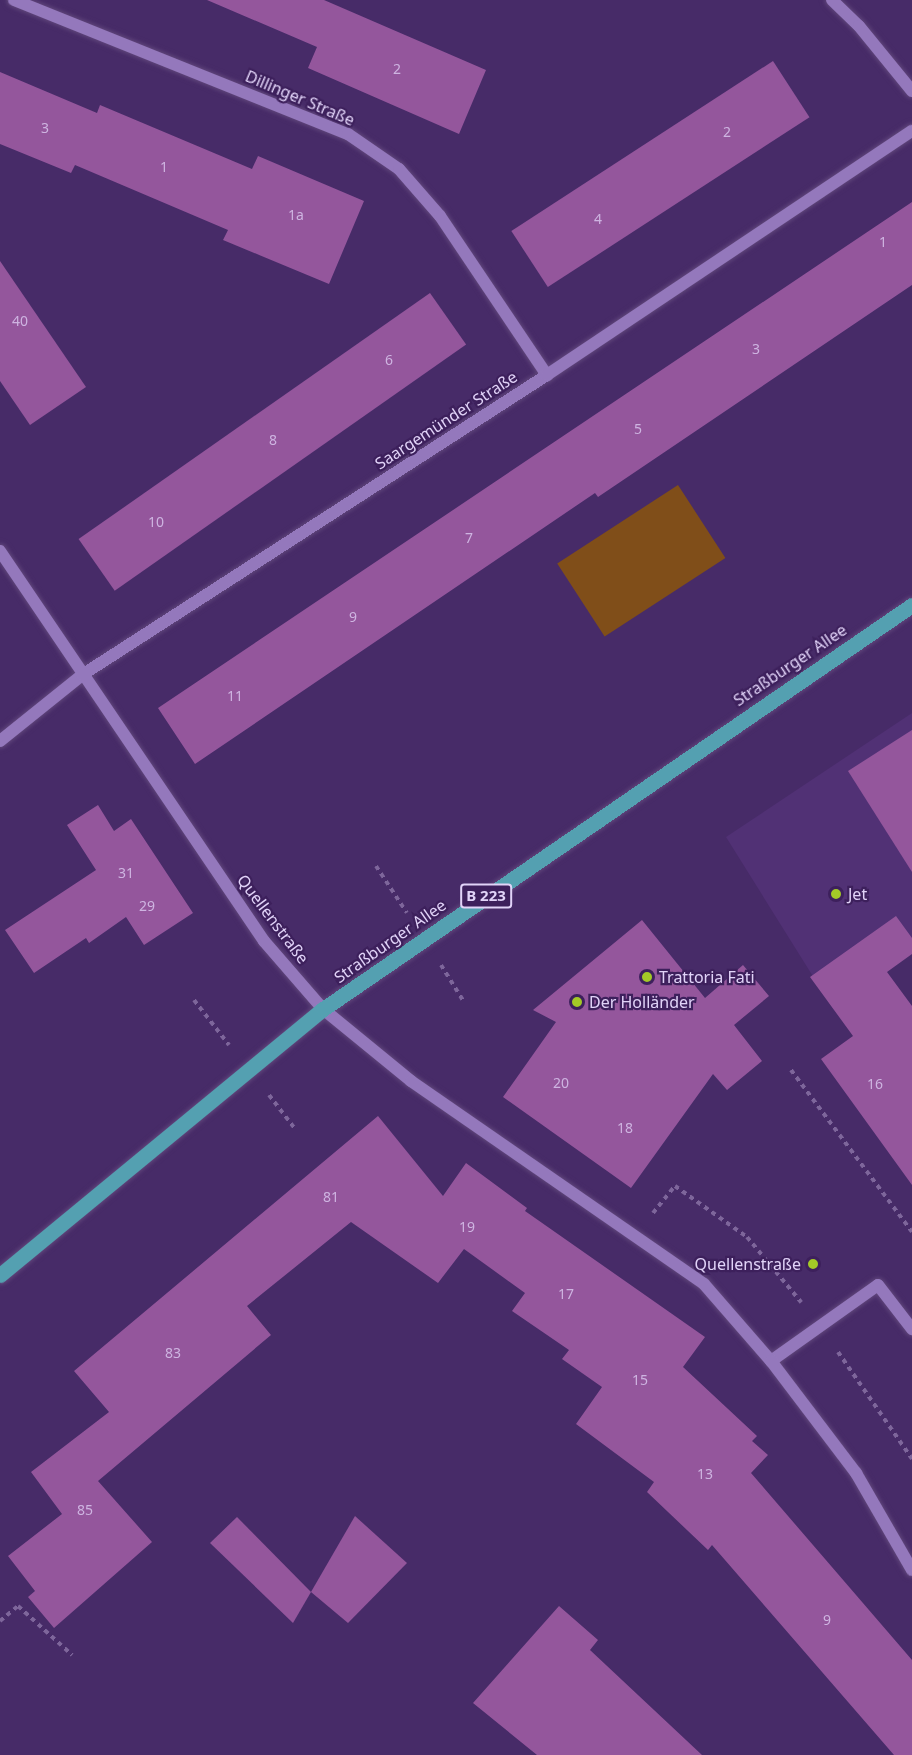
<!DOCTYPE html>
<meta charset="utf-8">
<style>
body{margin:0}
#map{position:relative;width:912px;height:1755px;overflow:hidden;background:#472b68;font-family:"Noto Sans",sans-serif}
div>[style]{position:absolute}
.built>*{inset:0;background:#513175}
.green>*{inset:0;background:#804e19;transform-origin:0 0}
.building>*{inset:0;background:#94569c;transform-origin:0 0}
.path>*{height:4px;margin-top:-2px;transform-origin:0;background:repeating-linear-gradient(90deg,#7e669b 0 4.5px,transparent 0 9px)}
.roads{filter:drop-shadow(0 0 2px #60467b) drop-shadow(0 0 2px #60467b)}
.service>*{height:12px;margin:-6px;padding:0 6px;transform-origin:6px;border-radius:6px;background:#9478bc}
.minor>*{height:12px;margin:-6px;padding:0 6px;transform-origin:6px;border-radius:6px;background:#9478bc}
.primary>*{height:15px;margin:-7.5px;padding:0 7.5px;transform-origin:7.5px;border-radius:7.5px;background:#54a0b1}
.dots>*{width:16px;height:16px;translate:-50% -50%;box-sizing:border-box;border:3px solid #3d205c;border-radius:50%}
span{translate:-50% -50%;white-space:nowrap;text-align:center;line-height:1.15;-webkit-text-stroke:4.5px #3d205c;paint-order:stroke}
.number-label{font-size:14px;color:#ceb4e1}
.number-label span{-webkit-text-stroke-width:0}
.shield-label span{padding:2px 4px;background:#3d205c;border:2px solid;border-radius:4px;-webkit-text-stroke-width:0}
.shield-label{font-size:15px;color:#e1d3f8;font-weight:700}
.street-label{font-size:16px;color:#e1d3f8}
.poi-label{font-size:16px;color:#e1d3f8}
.left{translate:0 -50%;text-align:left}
.right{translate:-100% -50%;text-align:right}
</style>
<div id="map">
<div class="built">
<i style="clip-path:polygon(912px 713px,912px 951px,834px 1010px,726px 837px)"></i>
</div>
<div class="green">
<i style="left:678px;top:485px;width:87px;height:144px;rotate:57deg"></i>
</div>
<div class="building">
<i style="clip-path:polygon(207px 0,324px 0,486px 70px,459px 134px,308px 68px,317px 47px)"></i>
<i style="left:773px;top:61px;width:67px;height:312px;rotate:57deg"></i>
<i style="clip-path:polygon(0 72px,97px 113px,100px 105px,252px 169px,258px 156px,364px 201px,329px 284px,223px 240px,228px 230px,75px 165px,71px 173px,0 144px)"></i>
<i style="clip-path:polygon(912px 202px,912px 285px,598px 497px,595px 493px,195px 764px,158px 708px)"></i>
<i style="clip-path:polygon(0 261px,86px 387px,30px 425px,0 381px)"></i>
<i style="left:430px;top:293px;width:63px;height:429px;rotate:55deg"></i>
<i style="clip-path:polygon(912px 730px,912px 872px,848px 771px)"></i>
<i style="clip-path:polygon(98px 805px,114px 831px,131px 819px,193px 913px,144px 945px,126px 917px,89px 943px,86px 938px,34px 973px,5px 930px,96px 870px,67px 825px)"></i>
<i style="clip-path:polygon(896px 916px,912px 938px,912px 954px,887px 972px,912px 1006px,912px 1185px,821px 1059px,853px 1036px,810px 977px)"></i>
<i style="clip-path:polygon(642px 920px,705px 998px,743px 965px,769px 996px,734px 1025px,762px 1061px,727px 1090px,713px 1074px,631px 1188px,503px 1097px,556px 1022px,533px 1010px)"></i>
<i style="clip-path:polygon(378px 1116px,443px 1196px,466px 1163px,527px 1208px,525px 1211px,705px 1337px,683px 1367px,757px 1436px,752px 1441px,768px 1455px,751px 1473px,912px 1660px,912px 1755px,894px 1755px,712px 1545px,708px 1550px,647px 1492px,654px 1482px,576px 1424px,602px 1387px,562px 1359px,569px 1350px,512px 1311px,525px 1293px,464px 1249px,438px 1283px,351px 1222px,247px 1306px,271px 1335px,98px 1481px,152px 1542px,54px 1628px,28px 1597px,35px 1591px,8px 1556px,62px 1514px,31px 1472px,109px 1412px,74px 1371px)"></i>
<i style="clip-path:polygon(355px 1516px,407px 1563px,348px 1623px,311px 1592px)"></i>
<i style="clip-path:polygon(237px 1517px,311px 1592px,293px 1623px,210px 1543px)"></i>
<i style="clip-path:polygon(559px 1606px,598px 1640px,590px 1650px,702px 1755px,537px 1755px,473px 1703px)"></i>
</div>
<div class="path">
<i style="left:376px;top:866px;width:56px;rotate:56.6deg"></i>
<i style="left:441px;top:965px;width:44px;rotate:58.1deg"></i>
<i style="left:194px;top:1000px;width:57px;rotate:52.1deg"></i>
<i style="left:791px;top:1070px;width:202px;rotate:53.2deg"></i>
<i style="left:269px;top:1095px;width:44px;rotate:52.4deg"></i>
<i style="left:653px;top:1213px;width:35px;rotate:-51deg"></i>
<i style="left:675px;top:1186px;width:88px;rotate:35.3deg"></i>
<i style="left:747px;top:1237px;width:85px;rotate:50.3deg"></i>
<i style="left:838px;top:1352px;width:130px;rotate:55.3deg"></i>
<i style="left:0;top:1621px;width:23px;rotate:-40deg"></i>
<i style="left:18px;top:1606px;width:73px;rotate:42.2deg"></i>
</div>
<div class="roads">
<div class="service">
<i style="left:771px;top:1361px;width:131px;rotate:-35.4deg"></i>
<i style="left:878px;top:1285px;width:56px;rotate:52.3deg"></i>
</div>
<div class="minor">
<i style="left:14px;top:0;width:360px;rotate:21.9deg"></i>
<i style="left:348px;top:134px;width:62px;rotate:34.5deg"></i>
<i style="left:399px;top:169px;width:62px;rotate:48.9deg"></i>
<i style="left:440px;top:216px;width:192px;rotate:56.1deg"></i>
<i style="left:832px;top:0;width:37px;rotate:44deg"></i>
<i style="left:859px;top:26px;width:84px;rotate:50.8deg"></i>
<i style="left:0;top:551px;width:471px;rotate:55.9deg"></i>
<i style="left:264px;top:941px;width:90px;rotate:49.1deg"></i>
<i style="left:323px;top:1009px;width:114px;rotate:39.3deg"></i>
<i style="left:411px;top:1081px;width:356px;rotate:34.7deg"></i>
<i style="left:704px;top:1284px;width:102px;rotate:49deg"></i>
<i style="left:771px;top:1361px;width:141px;rotate:52.8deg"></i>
<i style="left:856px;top:1473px;width:112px;rotate:60deg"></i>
<i style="left:0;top:741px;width:105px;rotate:-38.8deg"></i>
<i style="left:82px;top:675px;width:553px;rotate:-32.83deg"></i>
<i style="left:547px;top:375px;width:439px;rotate:-33.8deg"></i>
</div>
<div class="primary">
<i style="left:0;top:1275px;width:418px;rotate:-39.5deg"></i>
<i style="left:323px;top:1009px;width:714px;rotate:-34.45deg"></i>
</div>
</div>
<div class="dots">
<i style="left:836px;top:894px;background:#a3c927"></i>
<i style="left:647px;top:977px;background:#a3c927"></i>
<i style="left:577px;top:1002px;background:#a3c927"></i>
<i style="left:813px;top:1264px;background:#a3c927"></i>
</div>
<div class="number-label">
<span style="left:397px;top:69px">2</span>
<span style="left:45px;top:128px">3</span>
<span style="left:727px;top:132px">2</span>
<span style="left:164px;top:167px">1</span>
<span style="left:296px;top:215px">1a</span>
<span style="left:598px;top:219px">4</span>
<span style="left:883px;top:242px">1</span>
<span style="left:20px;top:321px">40</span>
<span style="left:756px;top:349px">3</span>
<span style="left:389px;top:360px">6</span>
<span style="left:638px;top:429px">5</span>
<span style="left:273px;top:440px">8</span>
<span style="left:156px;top:522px">10</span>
<span style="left:469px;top:538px">7</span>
<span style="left:353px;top:617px">9</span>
<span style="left:235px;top:696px">11</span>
<span style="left:126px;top:873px">31</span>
<span style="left:147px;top:906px">29</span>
<span style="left:561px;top:1083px">20</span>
<span style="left:875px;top:1084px">16</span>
<span style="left:625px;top:1128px">18</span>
<span style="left:331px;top:1197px">81</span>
<span style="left:467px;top:1227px">19</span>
<span style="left:566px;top:1294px">17</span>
<span style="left:173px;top:1353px">83</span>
<span style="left:640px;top:1380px">15</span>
<span style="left:705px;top:1474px">13</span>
<span style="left:85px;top:1510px">85</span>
<span style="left:827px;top:1620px">9</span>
</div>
<div class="shield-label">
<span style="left:486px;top:896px">B 223</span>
</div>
<div class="street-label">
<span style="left:300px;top:98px;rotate:23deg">Dillinger Straße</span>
<span style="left:446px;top:420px;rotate:-33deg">Saargemünder Straße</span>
<span style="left:790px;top:665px;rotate:-34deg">Straßburger Allee</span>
<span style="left:273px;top:919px;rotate:53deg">Quellenstraße</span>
<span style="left:390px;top:941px;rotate:-35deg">Straßburger Allee</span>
</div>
<div class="poi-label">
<span class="left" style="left:848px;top:894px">Jet</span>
<span class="left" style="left:659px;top:977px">Trattoria Fati</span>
<span class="left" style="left:589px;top:1002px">Der Holländer</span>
<span class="right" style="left:801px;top:1264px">Quellenstraße</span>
</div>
</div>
